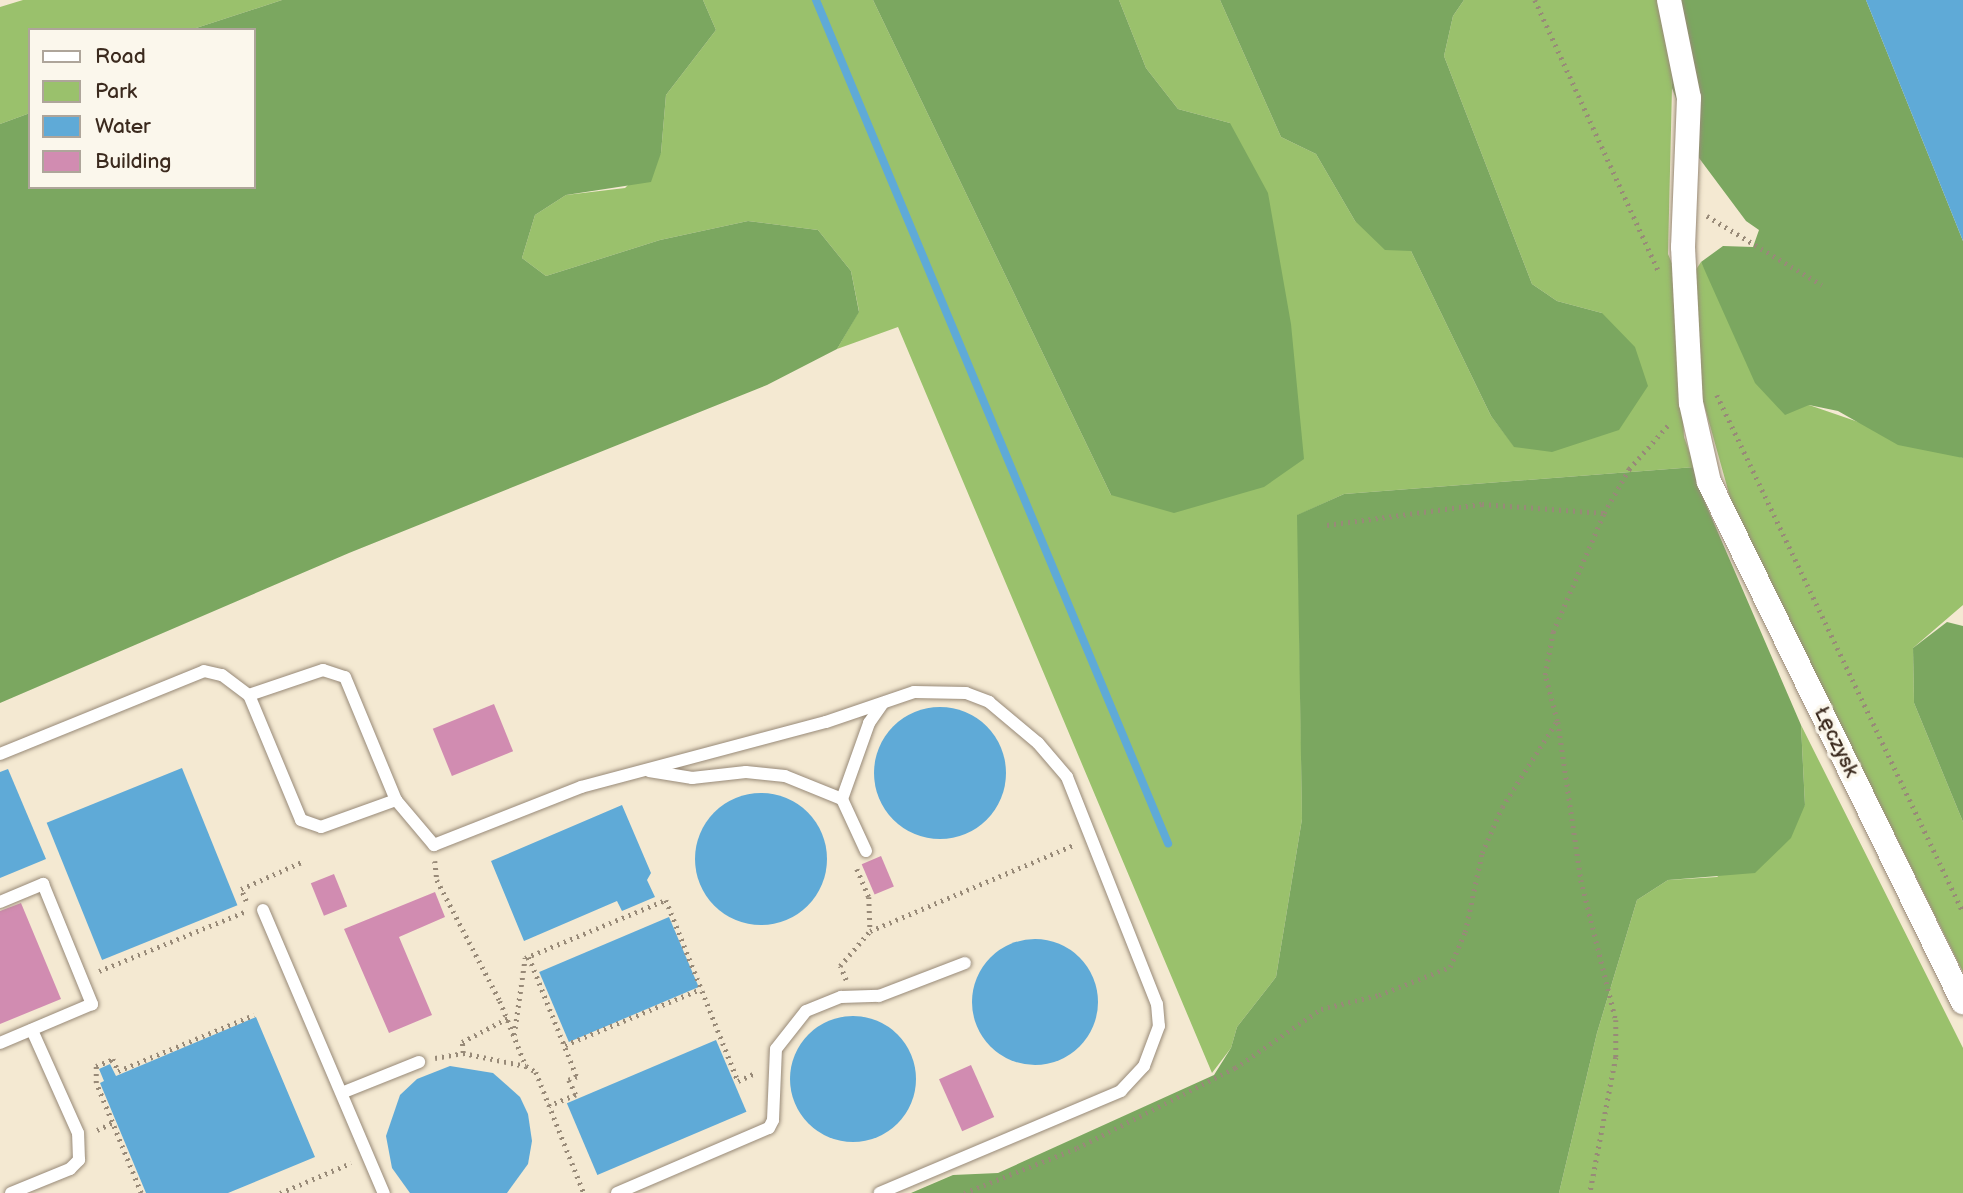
<!DOCTYPE html>
<meta charset="utf-8">
<style>
body{margin:0}
#map{position:relative;width:1963px;height:1193px;overflow:hidden;background:#f4e9d2;font-family:"Balsamiq Sans",sans-serif}
div>[style]{position:absolute}
.green>*{inset:0;background:#9ac16c}
.forest>*{inset:0;background:#7ba760}
.water>*{inset:0;background:#5faad7;transform-origin:0 0}
.round{border-radius:50%}
.stream>*{height:8px;margin:-4px;padding:0 4px;transform-origin:4px;border-radius:4px;background:#5faad7}
.building>*{inset:0;background:#d18cb1;transform-origin:0 0}
.path>*{height:4.5px;margin-top:-2.25px;transform-origin:0;background:repeating-linear-gradient(90deg,#988a78 0 2px,transparent 0 7px)}
.roads{filter:drop-shadow(0 0 2px #988a78) drop-shadow(0 0 2px #988a78)}
.service>*{height:12px;margin:-6px;padding:0 6px;transform-origin:6px;border-radius:6px;background:#fff}
.minor>*{height:24px;margin:-12px;padding:0 12px;transform-origin:12px;border-radius:12px;background:#fff}
span{translate:-50% -50%;white-space:nowrap;text-align:center;line-height:1.15;-webkit-text-stroke:7px #fbf7ec;paint-order:stroke}
.street-label{font-size:21px;color:#3b2a1e}
.legend{position:absolute;left:28px;top:28px;width:228px;height:161px;box-sizing:border-box;background:#fbf7ec;border:2px solid #aea59a;margin:0;padding:9px 12px;list-style:none;font-size:21px;color:#3b2a1e}
.legend li{display:flex;align-items:center;gap:14px;height:35px}
.legend b{width:35px;border:2px solid #aea59a}
</style>
<div id="map">
<div class="green">
<i style="clip-path:polygon(23px 0,282px 0,190px 30px,30px 30px,30px 113px,0 124px,0 7px)"></i>
<i style="clip-path:polygon(703px 0,873px 0,1111px 495px,1230px 123px,1178px 109px,1146px 68px,1119px 0,1220px 0,1281px 137px,1316px 154px,1355px 221px,1411px 251px,1491px 416px,1514px 446px,1602px 313px,1557px 301px,1532px 284px,1444px 56px,1453px 16px,1464px 0,1662px 0,1668px 21px,1672px 88px,1668px 254px,1683px 289px,1701px 262px,1725px 307px,1809px 405px,1963px 458px,1963px 605px,1913px 648px,1914px 703px,1963px 822px,1963px 972px,1733px 508px,1704px 404px,1680px 353px,1684px 437px,1695px 467px,1344px 494px,1298px 515px,1302px 819px,1276px 977px,1237px 1027px,1231px 1048px,1212px 1073px,898px 327px,837px 349px,859px 311px,851px 271px,818px 230px,748px 221px,660px 240px,546px 276px,522px 258px,535px 215px,566px 195px,625px 188px,661px 153px,666px 95px,716px 30px)"></i>
<i style="clip-path:polygon(1801px 725px,1963px 1048px,1963px 1193px,1559px 1193px,1597px 1033px,1637px 900px,1668px 880px,1717px 877px,1805px 805px)"></i>
</div>
<div class="forest">
<i style="clip-path:polygon(282px 0,703px 0,716px 30px,666px 95px,661px 153px,651px 182px,566px 195px,535px 215px,522px 258px,546px 276px,660px 240px,748px 221px,818px 230px,851px 271px,859px 312px,837px 349px,767px 385px,349px 553px,0 703px,0 124px,30px 113px,30px 187px,254px 187px,254px 30px,190px 30px)"></i>
<i style="clip-path:polygon(873px 0,1119px 0,1146px 68px,1178px 109px,1230px 123px,1268px 193px,1291px 324px,1304px 459px,1264px 487px,1174px 513px,1111px 495px)"></i>
<i style="clip-path:polygon(1220px 0,1464px 0,1453px 16px,1444px 56px,1532px 284px,1557px 301px,1602px 313px,1635px 347px,1648px 386px,1619px 430px,1552px 452px,1514px 447px,1491px 416px,1411px 251px,1385px 250px,1355px 221px,1316px 154px,1281px 137px)"></i>
<i style="clip-path:polygon(1662px 0,1866px 0,1963px 241px,1963px 458px,1898px 445px,1838px 411px,1809px 405px,1785px 415px,1755px 383px,1701px 262px,1723px 246px,1753px 247px,1759px 230px,1746px 221px,1699px 158px,1672px 88px,1668px 21px)"></i>
<i style="clip-path:polygon(1695px 467px,1701px 493px,1801px 725px,1805px 805px,1791px 838px,1755px 873px,1668px 880px,1637px 900px,1597px 1033px,1559px 1193px,911px 1193px,953px 1175px,998px 1173px,1214px 1075px,1231px 1048px,1237px 1027px,1276px 977px,1302px 819px,1297px 515px,1344px 494px)"></i>
<i style="clip-path:polygon(1947px 622px,1963px 626px,1963px 822px,1914px 703px,1913px 648px)"></i>
</div>
<div class="water">
<i style="clip-path:polygon(1866px 0,1963px 0,1963px 241px)"></i>
<i class="round" style="left:874px;top:707px;width:132px;height:132px"></i>
<i style="left:182px;top:768px;width:148px;height:146px;rotate:68deg"></i>
<i style="clip-path:polygon(8px 769px,46px 859px,0 878px,0 772px)"></i>
<i class="round" style="left:695px;top:793px;width:132px;height:132px"></i>
<i style="clip-path:polygon(622px 805px,651px 873px,647px 880px,655px 897px,622px 911px,617px 901px,524px 941px,491px 861px)"></i>
<i style="left:669px;top:917px;width:76px;height:141px;rotate:67deg"></i>
<i class="round" style="left:972px;top:939px;width:126px;height:126px"></i>
<i class="round" style="left:790px;top:1016px;width:126px;height:126px"></i>
<i style="clip-path:polygon(256px 1017px,315px 1157px,228px 1193px,146px 1193px,100px 1083px,104px 1081px,99px 1069px,110px 1064px,116px 1076px)"></i>
<i style="left:716px;top:1040px;width:78px;height:162px;rotate:67deg"></i>
<i style="clip-path:polygon(450px 1066px,493px 1073px,520px 1097px,528px 1114px,532px 1141px,528px 1164px,507px 1193px,410px 1193px,392px 1168px,386px 1136px,400px 1095px,417px 1079px)"></i>
</div>
<div class="stream">
<i style="left:816px;top:0;width:914px;rotate:67.34deg"></i>
</div>
<div class="building">
<i style="left:494px;top:704px;width:51px;height:66px;rotate:68deg"></i>
<i style="left:881px;top:856px;width:33px;height:21px;rotate:67deg"></i>
<i style="left:334px;top:874px;width:35px;height:25px;rotate:68deg"></i>
<i style="clip-path:polygon(435px 892px,445px 917px,399px 937px,432px 1015px,389px 1033px,344px 929px)"></i>
<i style="clip-path:polygon(21px 903px,61px 999px,0 1024px,0 911px)"></i>
<i style="left:971px;top:1065px;width:57px;height:35px;rotate:66deg"></i>
</div>
<div class="path">
<i style="left:1535px;top:0;width:297px;rotate:65.5deg"></i>
<i style="left:1707px;top:216px;width:134px;rotate:31deg"></i>
<i style="left:1717px;top:395px;width:573px;rotate:64.55deg"></i>
<i style="left:1327px;top:525px;width:156px;rotate:-7.7deg"></i>
<i style="left:1482px;top:504px;width:122px;rotate:4.2deg"></i>
<i style="left:1558px;top:722px;width:160px;rotate:81.7deg"></i>
<i style="left:1581px;top:880px;width:144px;rotate:76deg"></i>
<i style="left:1616px;top:1020px;width:37px;rotate:90deg"></i>
<i style="left:1616px;top:1057px;width:138px;rotate:100.8deg"></i>
<i style="left:435px;top:861px;width:19px;rotate:84deg"></i>
<i style="left:437px;top:880px;width:136px;rotate:62.5deg"></i>
<i style="left:500px;top:1001px;width:70px;rotate:68.2deg"></i>
<i style="left:526px;top:1066px;width:12px;rotate:31deg"></i>
<i style="left:536px;top:1072px;width:130px;rotate:68.4deg"></i>
<i style="left:857px;top:869px;width:30px;rotate:67deg"></i>
<i style="left:869px;top:897px;width:34px;rotate:88deg"></i>
<i style="left:246px;top:901px;width:13px;rotate:-113deg"></i>
<i style="left:241px;top:889px;width:67px;rotate:-23.9deg"></i>
<i style="left:529px;top:957px;width:129px;rotate:68.2deg"></i>
<i style="left:577px;top:1077px;width:9px;rotate:159deg"></i>
<i style="left:569px;top:1080px;width:17px;rotate:65deg"></i>
<i style="left:576px;top:1095px;width:29px;rotate:158deg"></i>
<i style="left:99px;top:971px;width:160px;rotate:-22.1deg"></i>
<i style="left:846px;top:980px;width:15px;rotate:-113deg"></i>
<i style="left:840px;top:966px;width:46px;rotate:-49.4deg"></i>
<i style="left:870px;top:931px;width:221px;rotate:-22.9deg"></i>
<i style="left:514px;top:1035px;width:78px;rotate:-81.9deg"></i>
<i style="left:525px;top:958px;width:152px;rotate:-22.4deg"></i>
<i style="left:666px;top:900px;width:195px;rotate:68.3deg"></i>
<i style="left:738px;top:1081px;width:19px;rotate:-25deg"></i>
<i style="left:565px;top:1045px;width:147px;rotate:-22.4deg"></i>
<i style="left:463px;top:1053px;width:11px;rotate:-95deg"></i>
<i style="left:462px;top:1042px;width:52px;rotate:-27.6deg"></i>
<i style="left:435px;top:1058px;width:28px;rotate:-10deg"></i>
<i style="left:463px;top:1053px;width:64px;rotate:11.7deg"></i>
<i style="left:97px;top:1130px;width:17px;rotate:-25deg"></i>
<i style="left:141px;top:1193px;width:119px;rotate:-112.2deg"></i>
<i style="left:96px;top:1083px;width:17px;rotate:-90deg"></i>
<i style="left:96px;top:1066px;width:18px;rotate:-22deg"></i>
<i style="left:113px;top:1059px;width:13px;rotate:67deg"></i>
<i style="left:118px;top:1071px;width:147px;rotate:-22.4deg"></i>
<i style="left:280px;top:1193px;width:77px;rotate:-22.9deg"></i>
<i style="left:964px;top:1193px;width:122px;rotate:-21.7deg"></i>
<i style="left:1077px;top:1148px;width:177px;rotate:-26.9deg"></i>
<i style="left:1235px;top:1068px;width:104px;rotate:-34.5deg"></i>
<i style="left:1321px;top:1009px;width:60px;rotate:-13.6deg"></i>
<i style="left:1379px;top:995px;width:76px;rotate:-21.5deg"></i>
<i style="left:1450px;top:967px;width:38px;rotate:-67deg"></i>
<i style="left:1465px;top:932px;width:81px;rotate:-77.9deg"></i>
<i style="left:1482px;top:853px;width:50px;rotate:-66.5deg"></i>
<i style="left:1502px;top:807px;width:102px;rotate:-57.4deg"></i>
<i style="left:1557px;top:721px;width:48px;rotate:-104.6deg"></i>
<i style="left:1545px;top:675px;width:44px;rotate:-79.5deg"></i>
<i style="left:1553px;top:632px;width:129px;rotate:-66.8deg"></i>
<i style="left:1604px;top:513px;width:51px;rotate:-60.4deg"></i>
<i style="left:1629px;top:469px;width:62px;rotate:-48.3deg"></i>
</div>
<div class="roads">
<div class="service">
<i style="left:249px;top:695px;width:78px;rotate:-18.7deg"></i>
<i style="left:323px;top:670px;width:23px;rotate:18deg"></i>
<i style="left:345px;top:677px;width:133px;rotate:67.5deg"></i>
<i style="left:0;top:754px;width:220px;rotate:-22.1deg"></i>
<i style="left:204px;top:671px;width:18px;rotate:13deg"></i>
<i style="left:222px;top:675px;width:34px;rotate:37deg"></i>
<i style="left:249px;top:695px;width:135px;rotate:67.4deg"></i>
<i style="left:301px;top:820px;width:21px;rotate:19deg"></i>
<i style="left:321px;top:827px;width:80px;rotate:-19.8deg"></i>
<i style="left:396px;top:800px;width:59px;rotate:49.8deg"></i>
<i style="left:434px;top:845px;width:158px;rotate:-21.5deg"></i>
<i style="left:581px;top:787px;width:253px;rotate:-14.9deg"></i>
<i style="left:826px;top:722px;width:93px;rotate:-18.8deg"></i>
<i style="left:914px;top:692px;width:52px;rotate:1.1deg"></i>
<i style="left:966px;top:693px;width:25px;rotate:21deg"></i>
<i style="left:989px;top:702px;width:64px;rotate:39.9deg"></i>
<i style="left:1038px;top:743px;width:45px;rotate:49.5deg"></i>
<i style="left:1067px;top:777px;width:244px;rotate:68.4deg"></i>
<i style="left:1157px;top:1004px;width:22px;rotate:85deg"></i>
<i style="left:1159px;top:1026px;width:43px;rotate:110.6deg"></i>
<i style="left:1144px;top:1066px;width:34px;rotate:133deg"></i>
<i style="left:1121px;top:1091px;width:262px;rotate:157.1deg"></i>
<i style="left:649px;top:771px;width:44px;rotate:9.2deg"></i>
<i style="left:692px;top:778px;width:54px;rotate:-6.3deg"></i>
<i style="left:746px;top:772px;width:39px;rotate:6deg"></i>
<i style="left:785px;top:776px;width:61px;rotate:22deg"></i>
<i style="left:866px;top:851px;width:57px;rotate:-114.8deg"></i>
<i style="left:842px;top:799px;width:81px;rotate:-70.4deg"></i>
<i style="left:869px;top:723px;width:24px;rotate:-55deg"></i>
<i style="left:0;top:902px;width:47px;rotate:-22.7deg"></i>
<i style="left:43px;top:884px;width:130px;rotate:67.8deg"></i>
<i style="left:92px;top:1004px;width:100px;rotate:157deg"></i>
<i style="left:263px;top:910px;width:308px;rotate:66.9deg"></i>
<i style="left:344px;top:1092px;width:81px;rotate:-21.8deg"></i>
<i style="left:11px;top:1193px;width:64px;rotate:-22.1deg"></i>
<i style="left:70px;top:1169px;width:13px;rotate:-45deg"></i>
<i style="left:79px;top:1160px;width:27px;rotate:-92deg"></i>
<i style="left:78px;top:1133px;width:113px;rotate:-114.1deg"></i>
<i style="left:617px;top:1193px;width:165px;rotate:-23.2deg"></i>
<i style="left:769px;top:1128px;width:9px;rotate:-63deg"></i>
<i style="left:773px;top:1120px;width:71px;rotate:-87.6deg"></i>
<i style="left:776px;top:1049px;width:48px;rotate:-51.7deg"></i>
<i style="left:806px;top:1011px;width:38px;rotate:-22deg"></i>
<i style="left:841px;top:997px;width:38px;rotate:-2deg"></i>
<i style="left:879px;top:996px;width:92px;rotate:-21deg"></i>
</div>
<div class="minor">
<i style="left:1669px;top:0;width:100px;rotate:78.5deg"></i>
<i style="left:1689px;top:98px;width:149px;rotate:92.3deg"></i>
<i style="left:1683px;top:247px;width:156px;rotate:87.1deg"></i>
<i style="left:1691px;top:403px;width:81px;rotate:77.2deg"></i>
<i style="left:1709px;top:482px;width:579px;rotate:63.97deg"></i>
</div>
</div>
<div class="street-label">
<span style="left:1836px;top:742px;rotate:64deg">Łęczysk</span>
</div>
<ul class="legend">
<li><b style="height:9px;background:#fff"></b>Road</li>
<li><b style="height:19px;background:#9ac16c"></b>Park</li>
<li><b style="height:19px;background:#5faad7"></b>Water</li>
<li><b style="height:19px;background:#d18cb1"></b>Building</li>
</ul>
</div>
